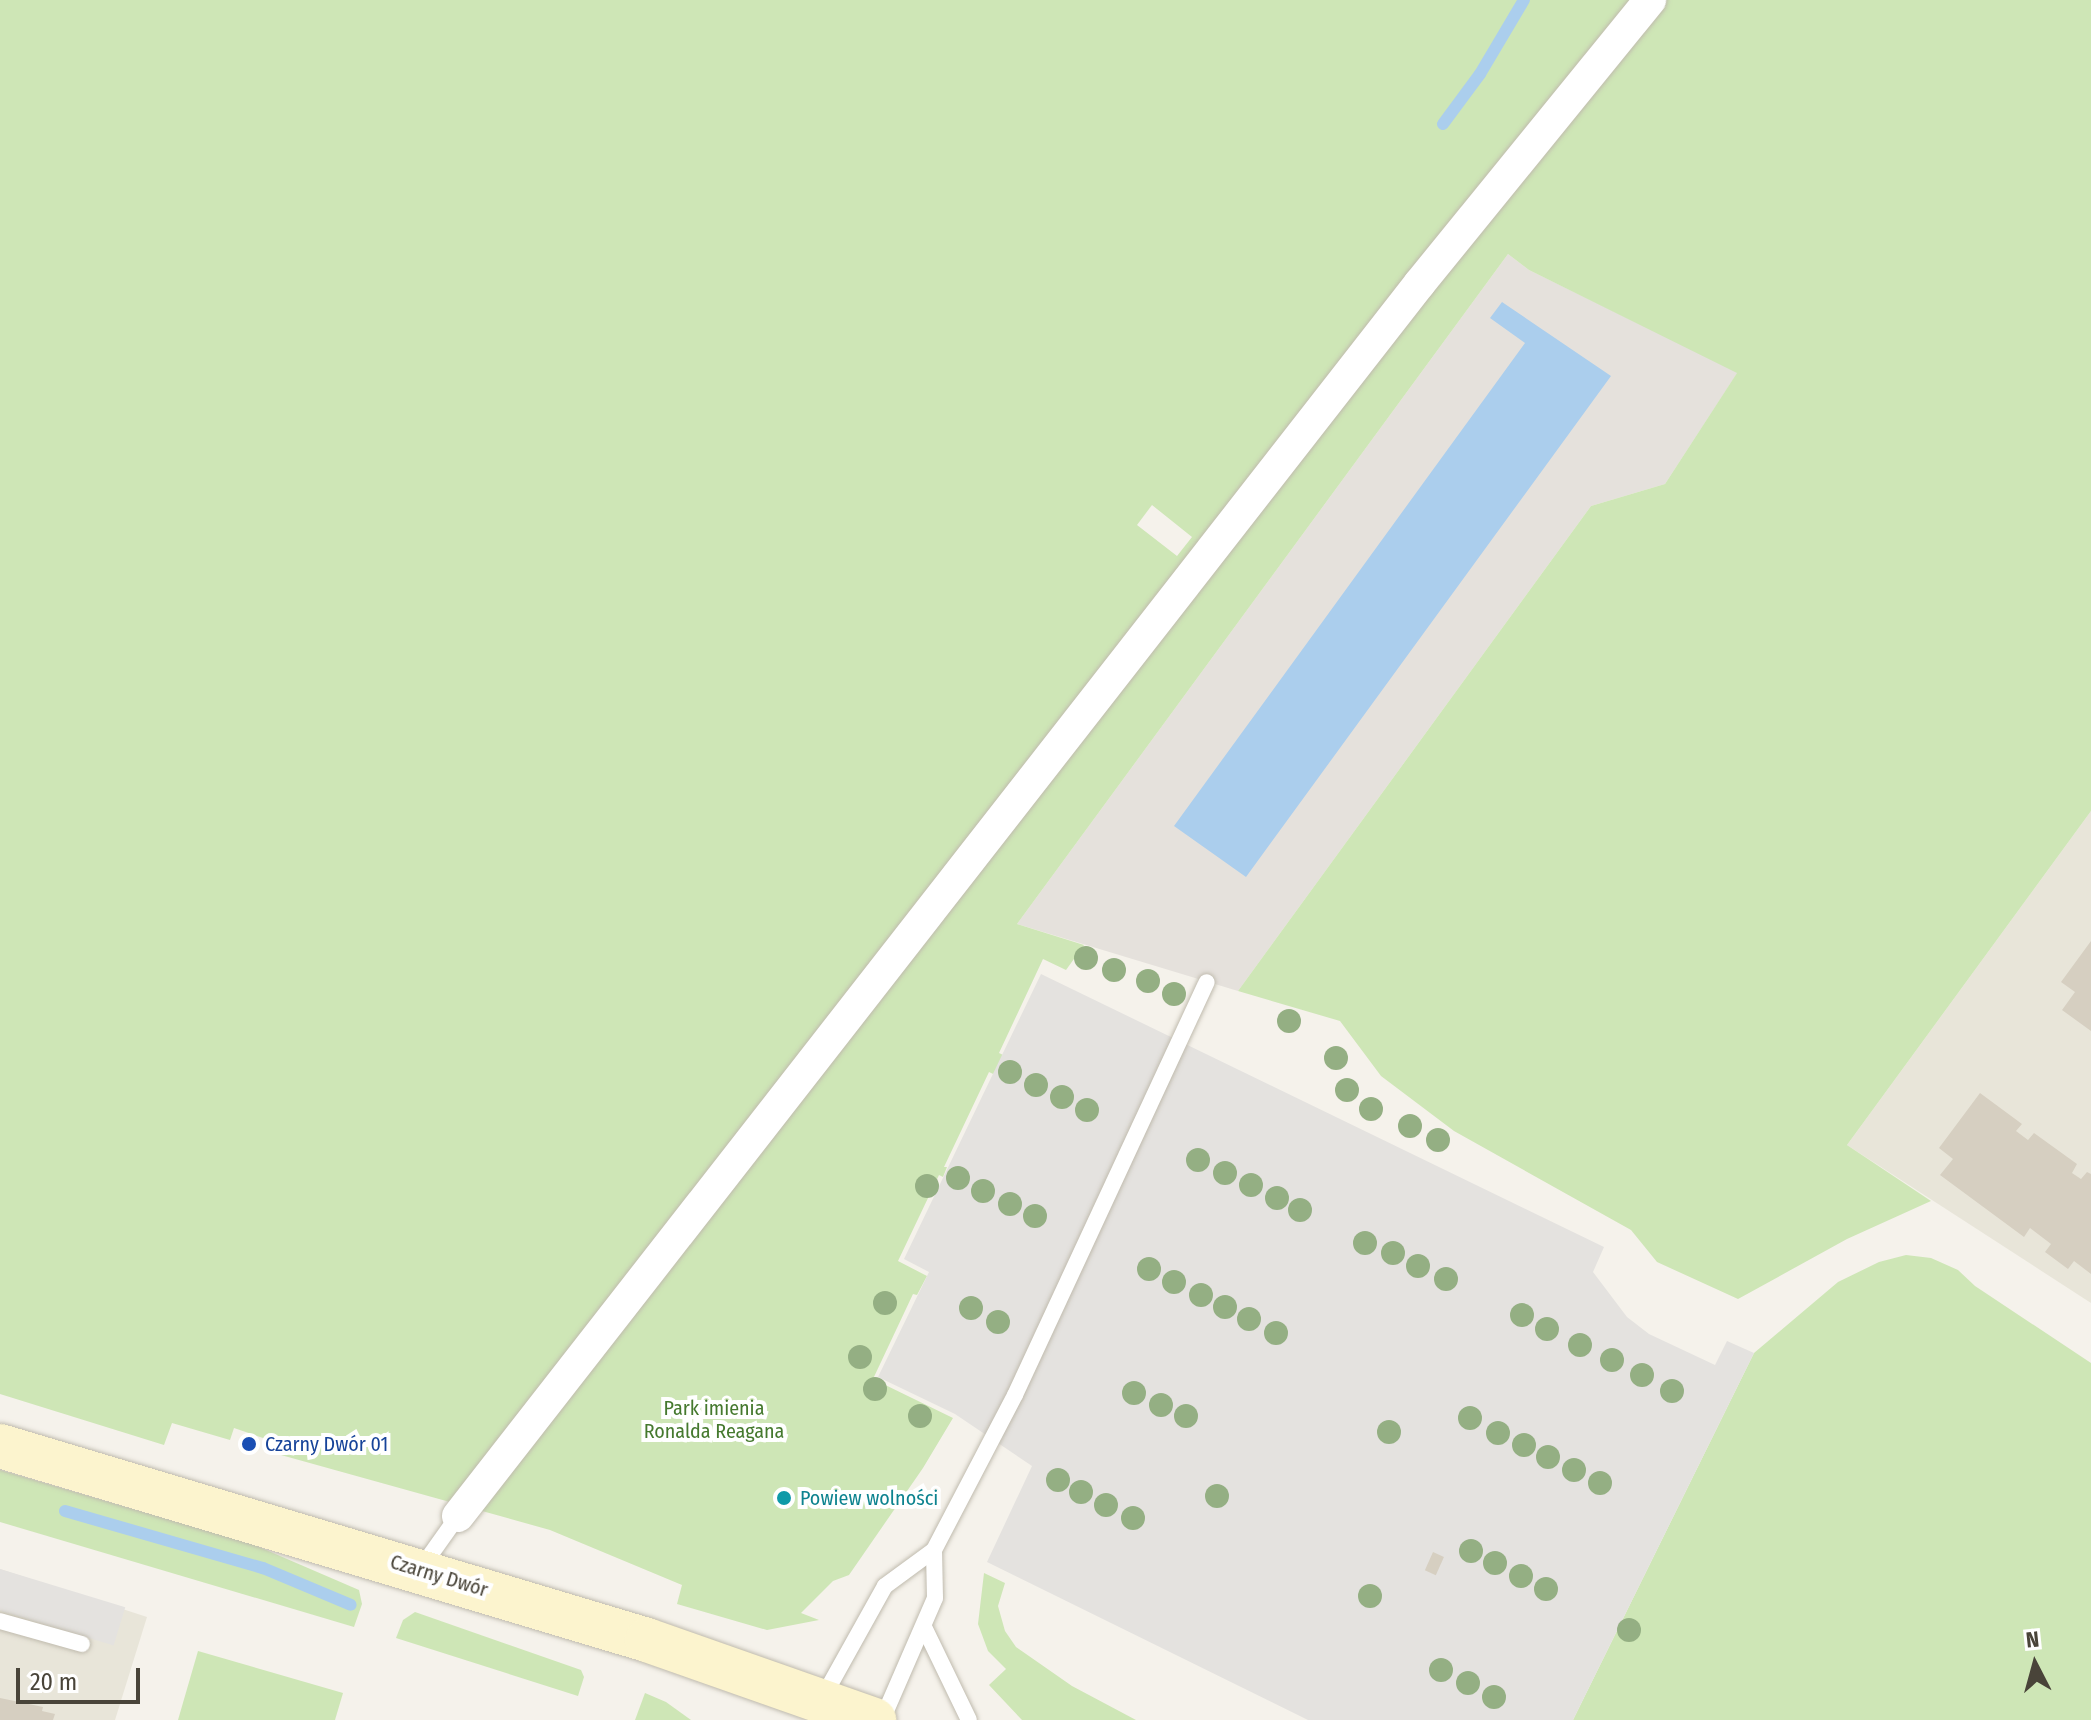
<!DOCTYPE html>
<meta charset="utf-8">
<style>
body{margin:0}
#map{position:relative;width:2091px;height:1720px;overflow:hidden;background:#f5f2eb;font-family:"Fira Sans Condensed",sans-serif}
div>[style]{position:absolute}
.residential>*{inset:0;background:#e8e5d9}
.industrial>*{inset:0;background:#e5e1dc}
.green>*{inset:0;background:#cee6b6}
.parking>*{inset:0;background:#e4e2df;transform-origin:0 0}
.water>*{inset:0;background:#abceed}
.stream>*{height:12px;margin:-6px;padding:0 6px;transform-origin:6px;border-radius:6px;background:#abceed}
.building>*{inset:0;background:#d6cfc1;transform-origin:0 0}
.roads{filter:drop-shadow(0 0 2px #c0bbae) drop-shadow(0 0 2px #c0bbae)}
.lane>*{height:16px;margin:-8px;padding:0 8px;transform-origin:8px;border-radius:8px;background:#fff}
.street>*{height:32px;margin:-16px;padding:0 16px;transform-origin:16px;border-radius:16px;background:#fff}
.secondary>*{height:44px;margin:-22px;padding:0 22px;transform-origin:22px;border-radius:22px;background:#fcf4ce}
.trees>*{width:24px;height:24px;margin:-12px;border-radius:50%;background:#94af83}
.dots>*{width:22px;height:22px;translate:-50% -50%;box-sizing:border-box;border:4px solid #fff;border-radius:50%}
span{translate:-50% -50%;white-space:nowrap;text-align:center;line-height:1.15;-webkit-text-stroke:8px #fff;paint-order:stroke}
.park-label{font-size:20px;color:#45792e}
.transit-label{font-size:20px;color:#164399}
.left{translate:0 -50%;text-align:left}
.culture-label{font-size:20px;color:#0d838f}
.street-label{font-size:20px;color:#494439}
.north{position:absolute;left:1995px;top:1624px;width:80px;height:80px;-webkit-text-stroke:6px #fff;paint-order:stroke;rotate:354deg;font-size:22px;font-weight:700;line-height:32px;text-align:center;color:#494439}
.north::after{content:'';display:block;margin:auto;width:28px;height:36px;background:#494439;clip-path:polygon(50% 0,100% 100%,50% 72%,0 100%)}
.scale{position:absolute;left:16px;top:1668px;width:124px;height:36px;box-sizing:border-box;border:4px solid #494439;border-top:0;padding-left:10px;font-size:24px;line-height:28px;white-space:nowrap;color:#494439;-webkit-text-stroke:6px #fff;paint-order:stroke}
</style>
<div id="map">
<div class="residential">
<i style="clip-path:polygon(2091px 811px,2091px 1303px,1847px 1145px)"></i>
<i style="clip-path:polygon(0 1569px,147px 1617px,115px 1720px,0 1720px)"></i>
</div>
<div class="industrial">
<i style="clip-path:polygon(1508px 254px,1529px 270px,1738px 372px,1665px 484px,1591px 506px,1238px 991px,1017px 924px)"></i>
</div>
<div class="green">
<i style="clip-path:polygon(evenodd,0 0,2091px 0,2091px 811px,1847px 1145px,1931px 1201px,1847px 1239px,1738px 1299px,1657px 1262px,1631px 1230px,1454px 1131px,1381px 1076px,1340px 1021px,1238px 991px,1591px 506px,1665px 484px,1737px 373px,1529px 270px,1508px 254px,1017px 924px,1084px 945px,1066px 970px,1043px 959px,999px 1053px,1097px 1101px,1099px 1125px,989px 1072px,944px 1167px,947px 1167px,943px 1177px,939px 1175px,898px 1261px,927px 1276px,917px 1295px,913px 1294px,873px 1379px,953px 1418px,923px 1468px,849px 1575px,833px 1581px,801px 1613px,819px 1620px,767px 1630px,677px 1604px,682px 1585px,550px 1530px,263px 1450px,266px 1439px,234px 1428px,230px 1440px,172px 1423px,164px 1445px,0 1394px,0 0,1152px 505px,1192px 537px,1177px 556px,1137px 525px,1152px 505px)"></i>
<i style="clip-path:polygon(1906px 1255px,1931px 1258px,1958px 1270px,1975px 1286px,2091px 1363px,2091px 1720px,1573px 1720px,1754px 1353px,1838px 1282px,1879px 1262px)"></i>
<i style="clip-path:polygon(0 1470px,252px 1544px,359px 1590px,362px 1604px,354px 1627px,0 1522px)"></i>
<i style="clip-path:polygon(984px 1573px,1005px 1583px,998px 1606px,1005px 1631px,1016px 1647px,1072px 1686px,1136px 1720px,1022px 1720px,989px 1685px,1006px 1669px,988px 1651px,978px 1624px)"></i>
<i style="clip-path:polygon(415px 1612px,581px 1670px,584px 1677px,578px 1696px,396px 1638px,403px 1620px)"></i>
<i style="clip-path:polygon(198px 1651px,343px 1693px,335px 1720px,178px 1720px)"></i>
<i style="clip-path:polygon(645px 1693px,666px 1702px,691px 1720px,635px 1720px)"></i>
</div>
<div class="parking">
<i style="clip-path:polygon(1041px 974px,1604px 1247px,1593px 1272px,1627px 1317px,1649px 1334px,1715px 1365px,1727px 1341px,1754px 1353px,1573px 1720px,1308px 1720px,987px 1562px,1032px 1466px,955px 1414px,878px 1377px,929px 1272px,904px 1259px)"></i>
<i style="left:0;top:1569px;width:131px;height:40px;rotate:17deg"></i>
</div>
<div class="water">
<i style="clip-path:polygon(1502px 302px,1611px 376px,1246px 877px,1174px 826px,1525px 343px,1490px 318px)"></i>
</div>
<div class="stream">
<i style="left:1443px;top:124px;width:62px;rotate:-53.5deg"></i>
<i style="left:1480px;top:74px;width:86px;rotate:-59.3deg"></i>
<i style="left:65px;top:1511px;width:206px;rotate:16.1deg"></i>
<i style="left:263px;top:1568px;width:95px;rotate:22.8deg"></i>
</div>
<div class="building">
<i style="clip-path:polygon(2091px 941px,2091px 1031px,2062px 1010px,2075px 992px,2061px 982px)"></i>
<i style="clip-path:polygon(1980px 1093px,2022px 1124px,2016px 1131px,2028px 1140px,2034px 1133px,2077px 1164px,2072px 1173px,2081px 1179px,2087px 1172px,2091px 1174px,2091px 1274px,2074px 1261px,2068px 1269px,2045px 1252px,2051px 1244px,2030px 1228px,2024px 1237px,1940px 1175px,1953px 1159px,1939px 1148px)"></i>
<i style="left:1433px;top:1552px;width:12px;height:20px;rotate:24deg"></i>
<i style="clip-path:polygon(0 1698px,43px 1707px,42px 1711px,55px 1714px,53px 1720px,0 1720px)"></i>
</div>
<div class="roads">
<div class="lane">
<i style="left:421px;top:1568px;width:64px;rotate:-54.6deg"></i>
<i style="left:0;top:1621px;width:85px;rotate:15.7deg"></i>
<i style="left:924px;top:1627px;width:103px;rotate:64.2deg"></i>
<i style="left:822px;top:1699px;width:129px;rotate:-60.9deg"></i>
<i style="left:885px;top:1586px;width:61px;rotate:-36.3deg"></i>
<i style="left:934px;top:1550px;width:175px;rotate:-62.4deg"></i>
<i style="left:1015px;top:1395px;width:455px;rotate:-65.1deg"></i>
<i style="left:882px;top:1720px;width:133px;rotate:-66.5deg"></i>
<i style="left:935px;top:1598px;width:48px;rotate:-91.2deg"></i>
</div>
<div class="street">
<i style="left:458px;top:1516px;width:1564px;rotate:-52.04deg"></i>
<i style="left:1420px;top:283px;width:365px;rotate:-50.9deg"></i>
</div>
<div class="secondary">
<i style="left:0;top:1446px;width:675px;rotate:16.69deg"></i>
<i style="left:647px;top:1640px;width:241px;rotate:19.4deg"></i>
</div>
</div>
<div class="trees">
<i style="left:1086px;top:958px"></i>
<i style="left:1114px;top:970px"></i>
<i style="left:1148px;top:981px"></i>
<i style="left:1174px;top:994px"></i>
<i style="left:1289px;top:1021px"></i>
<i style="left:1336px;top:1058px"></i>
<i style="left:1010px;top:1072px"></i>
<i style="left:1036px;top:1085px"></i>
<i style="left:1347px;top:1090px"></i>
<i style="left:1062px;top:1097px"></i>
<i style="left:1371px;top:1109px"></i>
<i style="left:1087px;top:1110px"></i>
<i style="left:1410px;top:1126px"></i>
<i style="left:1438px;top:1140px"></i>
<i style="left:1198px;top:1160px"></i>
<i style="left:1225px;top:1173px"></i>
<i style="left:958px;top:1178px"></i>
<i style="left:1251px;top:1185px"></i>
<i style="left:927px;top:1186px"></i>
<i style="left:983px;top:1191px"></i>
<i style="left:1277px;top:1198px"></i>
<i style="left:1010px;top:1204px"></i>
<i style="left:1300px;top:1210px"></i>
<i style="left:1035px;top:1216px"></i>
<i style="left:1365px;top:1243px"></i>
<i style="left:1393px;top:1253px"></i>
<i style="left:1418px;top:1266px"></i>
<i style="left:1149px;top:1269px"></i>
<i style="left:1446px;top:1279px"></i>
<i style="left:1174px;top:1282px"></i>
<i style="left:1201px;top:1295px"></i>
<i style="left:885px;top:1303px"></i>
<i style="left:1225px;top:1307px"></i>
<i style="left:971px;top:1308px"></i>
<i style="left:1522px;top:1315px"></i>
<i style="left:1249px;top:1319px"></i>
<i style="left:998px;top:1322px"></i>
<i style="left:1547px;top:1329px"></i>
<i style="left:1276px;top:1333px"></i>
<i style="left:1580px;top:1345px"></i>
<i style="left:860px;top:1357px"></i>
<i style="left:1612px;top:1360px"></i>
<i style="left:1642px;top:1375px"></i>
<i style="left:875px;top:1389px"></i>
<i style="left:1672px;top:1391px"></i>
<i style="left:1134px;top:1393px"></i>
<i style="left:1161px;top:1405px"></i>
<i style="left:920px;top:1416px"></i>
<i style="left:1186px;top:1416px"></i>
<i style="left:1470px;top:1418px"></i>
<i style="left:1389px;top:1432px"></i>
<i style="left:1498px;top:1433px"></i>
<i style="left:1524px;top:1445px"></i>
<i style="left:1548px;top:1457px"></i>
<i style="left:1574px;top:1470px"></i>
<i style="left:1058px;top:1480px"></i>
<i style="left:1600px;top:1483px"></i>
<i style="left:1081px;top:1492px"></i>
<i style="left:1217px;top:1496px"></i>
<i style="left:1106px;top:1505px"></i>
<i style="left:1133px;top:1518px"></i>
<i style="left:1471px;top:1551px"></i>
<i style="left:1495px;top:1563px"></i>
<i style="left:1521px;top:1576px"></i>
<i style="left:1546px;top:1589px"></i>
<i style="left:1370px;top:1596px"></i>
<i style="left:1629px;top:1630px"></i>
<i style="left:1441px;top:1670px"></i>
<i style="left:1468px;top:1683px"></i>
<i style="left:1494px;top:1697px"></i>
</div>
<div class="dots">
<i style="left:249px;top:1444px;background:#1a4fb4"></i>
<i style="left:784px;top:1498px;background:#0f9aa8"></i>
</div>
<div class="park-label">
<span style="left:714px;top:1420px">Park imienia<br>Ronalda Reagana</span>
</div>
<div class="transit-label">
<span class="left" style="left:265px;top:1444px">Czarny Dwór 01</span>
</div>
<div class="culture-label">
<span class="left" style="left:800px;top:1498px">Powiew wolności</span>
</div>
<div class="street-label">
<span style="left:439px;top:1576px;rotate:17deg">Czarny Dwór</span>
</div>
<div class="north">N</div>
<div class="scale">20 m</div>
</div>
